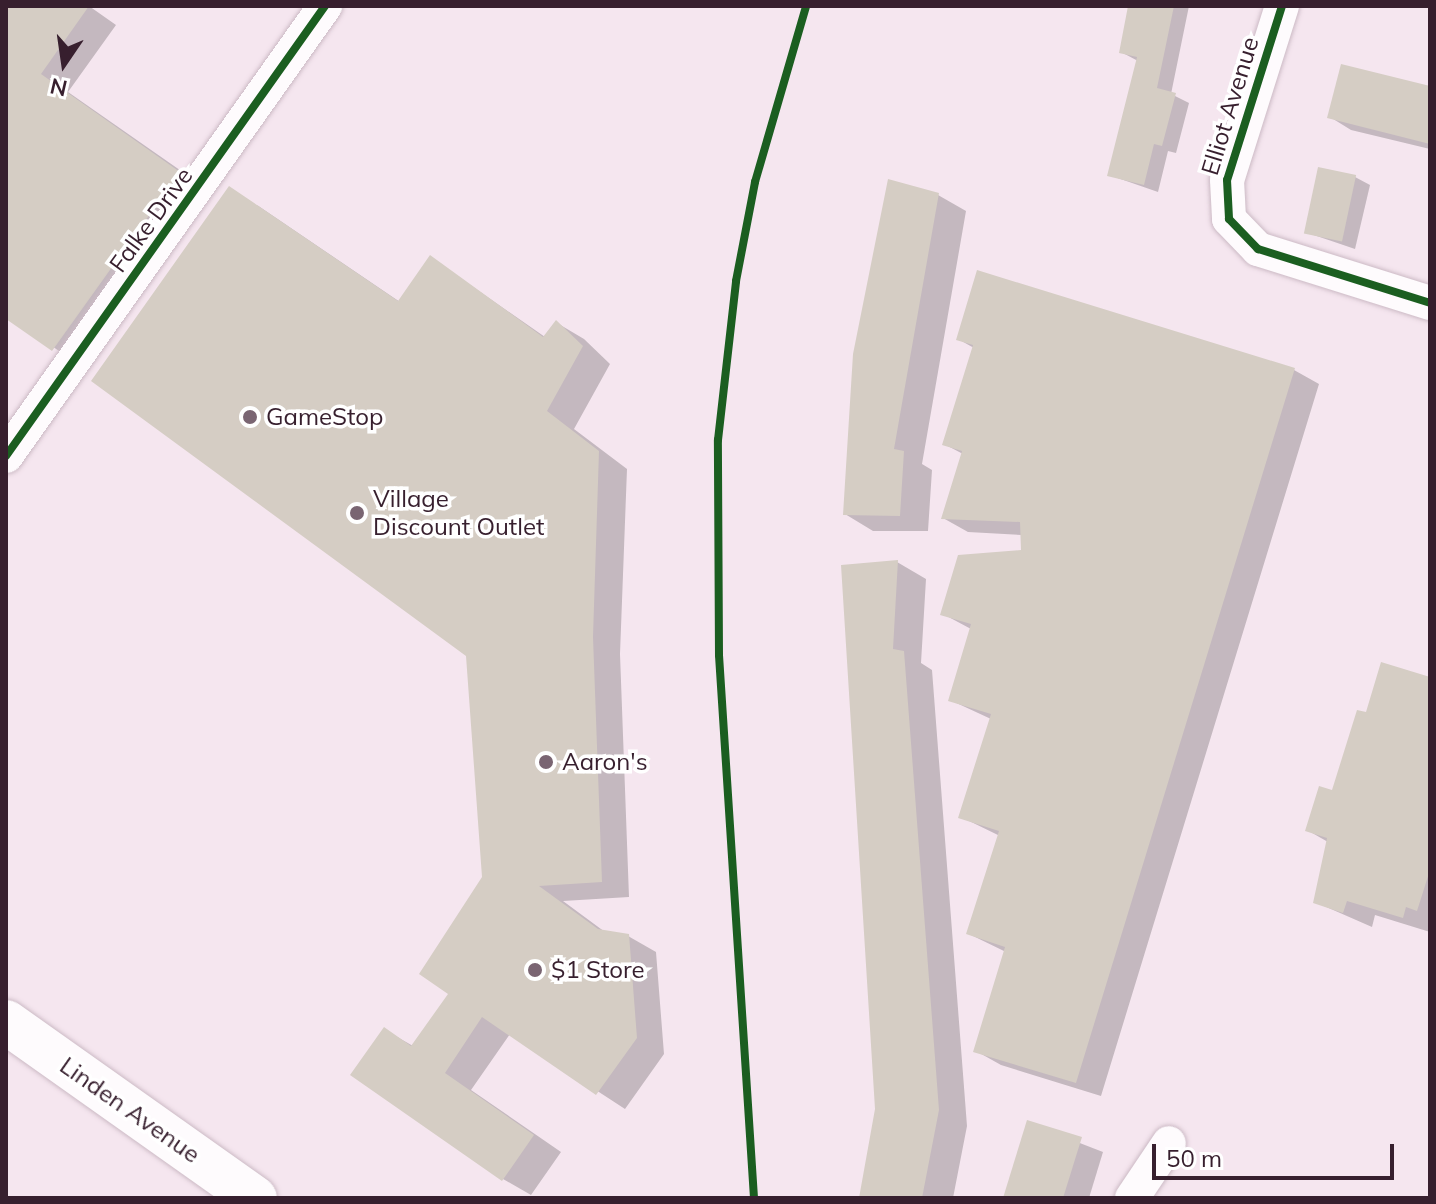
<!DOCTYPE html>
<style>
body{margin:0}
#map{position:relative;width:1436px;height:1204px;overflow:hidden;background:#f5e6ef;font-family:Mulish,sans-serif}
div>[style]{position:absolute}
.shadow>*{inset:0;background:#0003}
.building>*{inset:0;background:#d5cdc4;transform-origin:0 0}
.roads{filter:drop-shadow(0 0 2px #ccbac5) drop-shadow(0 0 2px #ccbac5)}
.street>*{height:34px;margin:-17px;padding:0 17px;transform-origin:17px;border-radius:17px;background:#fefbfd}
.secondary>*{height:44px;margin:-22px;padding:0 22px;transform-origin:22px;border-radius:22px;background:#fefbfd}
.cycleway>*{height:8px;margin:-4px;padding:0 4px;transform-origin:4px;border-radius:4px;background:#1b5e20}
.dots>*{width:22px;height:22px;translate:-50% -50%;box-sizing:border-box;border:4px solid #fff;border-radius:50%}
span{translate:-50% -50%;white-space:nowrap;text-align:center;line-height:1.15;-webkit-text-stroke:7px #fff;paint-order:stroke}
.street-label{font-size:24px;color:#371f2e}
.poi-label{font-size:24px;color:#371f2e}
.left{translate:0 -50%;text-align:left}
.frame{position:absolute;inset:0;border:8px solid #371f2e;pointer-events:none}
.north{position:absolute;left:24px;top:24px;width:80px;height:80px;-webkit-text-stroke:6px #fff;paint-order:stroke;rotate:193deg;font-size:22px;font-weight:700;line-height:32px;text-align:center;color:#371f2e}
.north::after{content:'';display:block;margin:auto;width:28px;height:36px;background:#371f2e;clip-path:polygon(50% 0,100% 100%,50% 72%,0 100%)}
.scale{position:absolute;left:1152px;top:1144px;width:242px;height:36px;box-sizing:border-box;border:4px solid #371f2e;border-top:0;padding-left:10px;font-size:24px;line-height:28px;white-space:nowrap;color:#371f2e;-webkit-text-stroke:6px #fff;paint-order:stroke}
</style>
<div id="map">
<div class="shadow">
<i style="clip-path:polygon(6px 6px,89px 6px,116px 25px,68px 92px,207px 189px,82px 366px,6px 316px)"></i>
<i style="clip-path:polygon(1131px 6px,1189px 6px,1171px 94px,1189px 103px,1176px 153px,1168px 151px,1158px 192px,1109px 175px,1138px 61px,1121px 52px)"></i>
<i style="clip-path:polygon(1430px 89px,1430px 149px,1351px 130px,1330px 117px)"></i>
<i style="clip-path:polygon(1355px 177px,1370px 185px,1355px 249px,1305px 232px)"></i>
<i style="clip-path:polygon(938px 195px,966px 211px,922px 464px,932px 470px,928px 531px,873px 531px,845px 514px)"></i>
<i style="clip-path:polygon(257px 205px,400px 302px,430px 257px,545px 337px,557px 323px,584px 339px,610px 364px,574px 429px,627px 469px,620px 654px,629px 897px,563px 901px,605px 932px,628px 936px,656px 952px,664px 1054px,625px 1109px,510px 1034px,471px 1090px,561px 1152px,531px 1195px,503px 1179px,385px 1030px,413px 1046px,450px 993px,484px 878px,468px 655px)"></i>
<i style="clip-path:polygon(958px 339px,1294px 370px,1319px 384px,1101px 1096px,1001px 1065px,976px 1051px,1006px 952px,969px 934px,1000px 836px,961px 817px,991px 719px,950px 700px,971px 629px,943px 614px,1023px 552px,1022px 535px,968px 532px,943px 518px,963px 454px,944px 444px,974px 348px)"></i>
<i style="clip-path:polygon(897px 562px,926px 579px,921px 663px,932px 670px,967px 1126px,953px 1198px,861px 1198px,877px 1109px,843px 567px)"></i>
<i style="clip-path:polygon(1430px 679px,1430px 932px,1375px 915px,1372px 927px,1315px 902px,1328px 842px,1307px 830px,1333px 792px,1367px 715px)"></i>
<i style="clip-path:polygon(1028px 1123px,1103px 1152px,1089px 1198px,1005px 1198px)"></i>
</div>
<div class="building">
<i style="clip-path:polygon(6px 6px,89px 6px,41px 74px,180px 172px,52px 351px,6px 319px)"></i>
<i style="clip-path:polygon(1128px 6px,1174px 6px,1157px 88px,1176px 93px,1162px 146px,1154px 144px,1144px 185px,1107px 176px,1137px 57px,1119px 53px)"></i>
<i style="clip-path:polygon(1341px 64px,1430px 86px,1430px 144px,1327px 118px)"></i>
<i style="left:1318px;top:167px;width:39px;height:68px;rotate:12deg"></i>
<i style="clip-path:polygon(888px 179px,939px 193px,894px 449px,904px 451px,900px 516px,843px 515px,853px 354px)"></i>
<i style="clip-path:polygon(229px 186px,398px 301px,430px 255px,543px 337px,556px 320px,583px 346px,547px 411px,599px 451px,593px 637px,602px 882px,539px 886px,598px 929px,629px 934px,637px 1038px,596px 1095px,482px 1017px,445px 1073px,534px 1135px,502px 1181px,350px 1075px,384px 1027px,411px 1046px,448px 994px,419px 974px,482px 877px,466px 656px,91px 381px)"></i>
<i style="clip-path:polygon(977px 270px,1295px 368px,1076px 1083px,973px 1052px,1005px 947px,966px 934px,999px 831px,958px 818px,991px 714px,948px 701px,971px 624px,940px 615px,958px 555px,1021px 550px,1020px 522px,941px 519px,962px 451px,942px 445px,973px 345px,956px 340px)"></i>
<i style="clip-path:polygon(898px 560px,893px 649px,904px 651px,939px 1110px,922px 1198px,859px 1198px,875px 1109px,841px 565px)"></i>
<i style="clip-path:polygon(1381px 662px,1430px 677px,1430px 870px,1417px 911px,1406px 907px,1403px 918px,1347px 901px,1343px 913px,1313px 903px,1327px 838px,1305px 831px,1319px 786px,1332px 790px,1357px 710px,1366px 712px)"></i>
<i style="clip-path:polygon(1027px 1120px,1082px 1137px,1063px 1198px,1003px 1198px)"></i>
</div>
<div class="roads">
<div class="street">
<i style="left:1282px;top:6px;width:182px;rotate:107.5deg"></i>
<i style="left:1227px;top:180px;width:39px;rotate:87deg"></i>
<i style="left:1229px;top:219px;width:42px;rotate:46deg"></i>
<i style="left:1258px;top:249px;width:180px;rotate:17.4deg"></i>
<i style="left:6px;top:456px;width:552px;rotate:-54.67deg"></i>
<i style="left:1132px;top:1198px;width:66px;rotate:-56.1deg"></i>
</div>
<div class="secondary">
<i style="left:6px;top:1022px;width:305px;rotate:35.3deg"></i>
</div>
</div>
<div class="cycleway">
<i style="left:1282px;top:6px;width:182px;rotate:107.5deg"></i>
<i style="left:1227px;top:180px;width:39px;rotate:87deg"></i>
<i style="left:1229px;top:219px;width:42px;rotate:46deg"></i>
<i style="left:1258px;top:249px;width:180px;rotate:17.4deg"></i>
<i style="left:6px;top:456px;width:552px;rotate:-54.67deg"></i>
<i style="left:754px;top:1198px;width:544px;rotate:-93.69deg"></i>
<i style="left:719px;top:655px;width:215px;rotate:-90.3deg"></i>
<i style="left:718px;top:440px;width:160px;rotate:-83.5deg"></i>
<i style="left:736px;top:281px;width:101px;rotate:-79.1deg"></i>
<i style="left:755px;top:182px;width:183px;rotate:-73.8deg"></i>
</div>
<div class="dots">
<i style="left:250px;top:417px;background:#7a6572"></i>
<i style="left:357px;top:513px;background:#7a6572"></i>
<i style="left:546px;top:762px;background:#7a6572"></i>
<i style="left:535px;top:970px;background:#7a6572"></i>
</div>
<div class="street-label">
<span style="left:1230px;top:106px;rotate:-73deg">Elliot Avenue</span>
<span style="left:151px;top:220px;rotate:-54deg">Falke Drive</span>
<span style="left:130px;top:1110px;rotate:35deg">Linden Avenue</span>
</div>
<div class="poi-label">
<span class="left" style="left:266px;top:417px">GameStop</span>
<span class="left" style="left:373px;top:513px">Village<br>Discount Outlet</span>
<span class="left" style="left:562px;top:762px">Aaron's</span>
<span class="left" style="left:551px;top:970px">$1 Store</span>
</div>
<div class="frame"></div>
<div class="north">N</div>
<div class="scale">50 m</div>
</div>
